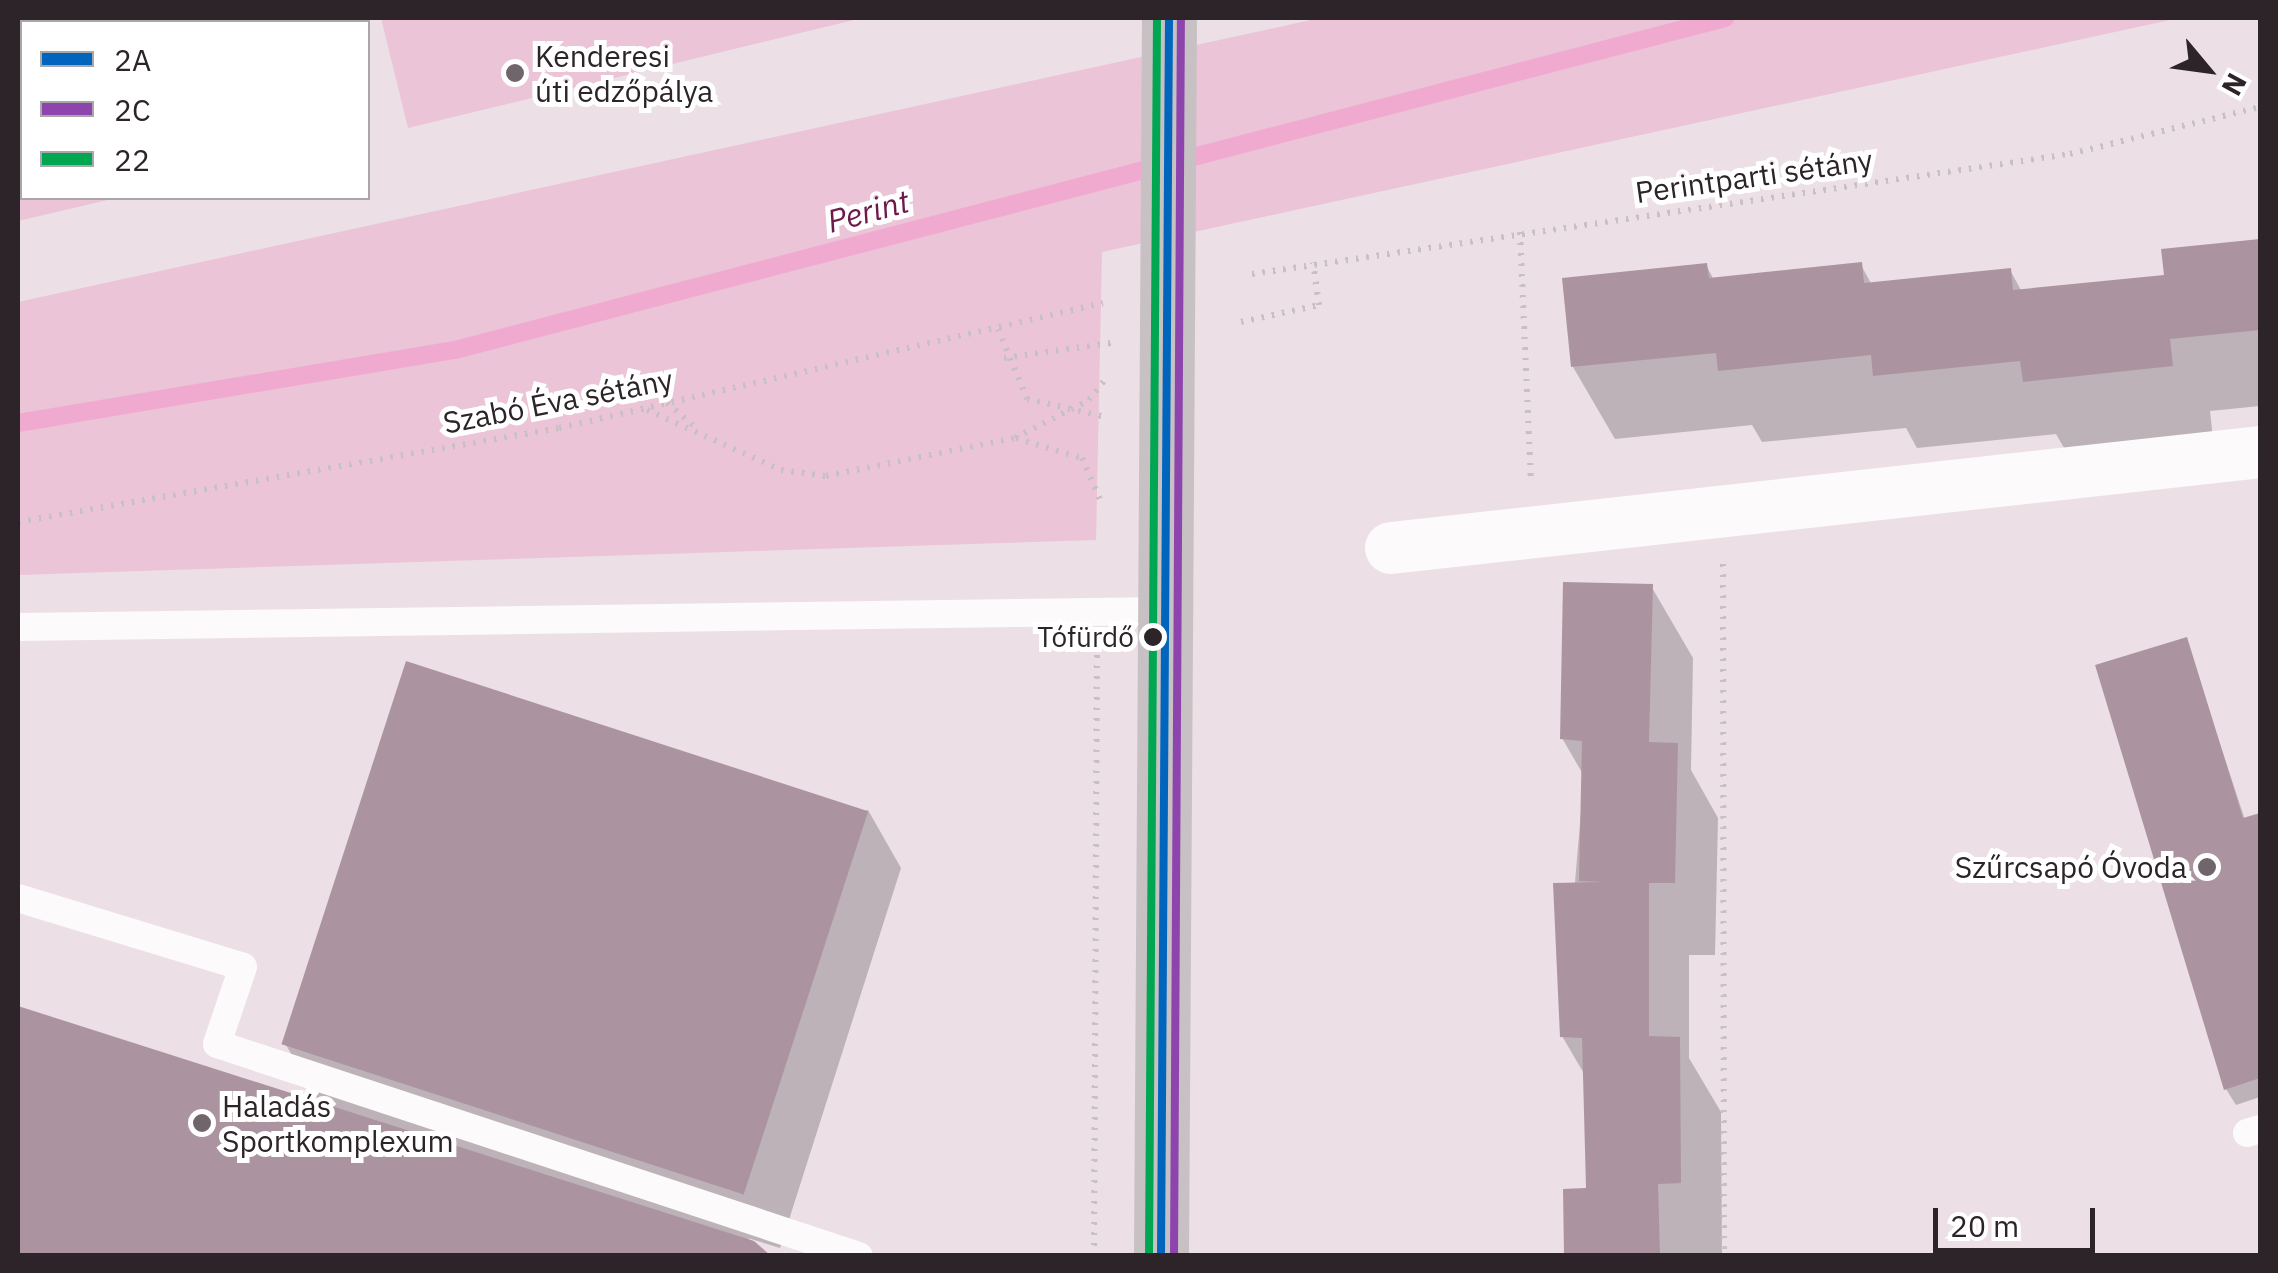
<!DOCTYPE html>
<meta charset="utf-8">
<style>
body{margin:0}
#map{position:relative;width:2278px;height:1273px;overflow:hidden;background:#ecdfe5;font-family:"IBM Plex Sans",sans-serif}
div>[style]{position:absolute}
.green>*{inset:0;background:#ebc4d7}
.shadow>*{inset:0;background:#0003}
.stream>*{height:18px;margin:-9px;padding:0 9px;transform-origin:9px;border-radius:9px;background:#f1aacf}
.building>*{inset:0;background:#ab94a0;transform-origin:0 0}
.path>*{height:6px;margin-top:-3px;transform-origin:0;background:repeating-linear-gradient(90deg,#c7c1c3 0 2.5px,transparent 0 10.5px)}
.lane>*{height:28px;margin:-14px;padding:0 14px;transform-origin:14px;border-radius:14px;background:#fcfafb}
.street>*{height:52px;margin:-26px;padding:0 26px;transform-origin:26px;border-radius:26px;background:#fcfafb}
.secondary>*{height:55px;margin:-27.5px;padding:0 27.5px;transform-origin:27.5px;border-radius:27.5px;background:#c7c1c4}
.bus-1>*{height:8px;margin:-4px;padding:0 4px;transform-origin:4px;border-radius:4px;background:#0065bd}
.bus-2>*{height:8px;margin:-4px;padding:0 4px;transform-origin:4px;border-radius:4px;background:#8e44ad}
.bus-3>*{height:8px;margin:-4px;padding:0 4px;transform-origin:4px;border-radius:4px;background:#00a651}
.dots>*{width:28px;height:28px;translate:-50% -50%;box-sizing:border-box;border:5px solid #fff;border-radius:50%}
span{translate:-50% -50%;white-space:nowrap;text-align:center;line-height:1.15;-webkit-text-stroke:10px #fff;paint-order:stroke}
.bus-label{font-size:28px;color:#2c2428}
.right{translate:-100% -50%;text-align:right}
.poi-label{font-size:30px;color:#2c2428}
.left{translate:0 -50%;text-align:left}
.street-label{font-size:30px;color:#2c2428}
.water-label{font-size:32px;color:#6d1a4b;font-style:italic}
.frame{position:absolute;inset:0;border:20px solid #2c2428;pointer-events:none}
.legend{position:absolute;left:20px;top:20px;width:350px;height:180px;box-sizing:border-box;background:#fff;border:2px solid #aba7a9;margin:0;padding:12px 18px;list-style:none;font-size:30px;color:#2c2428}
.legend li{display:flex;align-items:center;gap:20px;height:50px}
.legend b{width:50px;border:2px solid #aba7a9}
.north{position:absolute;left:2158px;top:20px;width:100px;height:100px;-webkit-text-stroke:8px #fff;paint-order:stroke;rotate:119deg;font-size:28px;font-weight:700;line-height:40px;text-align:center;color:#2c2428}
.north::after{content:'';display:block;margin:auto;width:35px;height:45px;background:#2c2428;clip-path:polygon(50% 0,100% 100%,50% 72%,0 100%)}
.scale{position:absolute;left:1933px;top:1208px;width:162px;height:45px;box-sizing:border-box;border:5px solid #2c2428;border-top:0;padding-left:12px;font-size:30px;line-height:35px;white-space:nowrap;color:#2c2428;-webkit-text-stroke:8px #fff;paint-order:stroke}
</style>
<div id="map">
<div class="green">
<i style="clip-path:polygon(18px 18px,327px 18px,328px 22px,22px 22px,22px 198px,116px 198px,18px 221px)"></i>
<i style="clip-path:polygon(381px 18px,862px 18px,408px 128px)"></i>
<i style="clip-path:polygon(1320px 18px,2179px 18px,1102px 252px,1096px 540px,18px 575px,18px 302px)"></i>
</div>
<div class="shadow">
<i style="clip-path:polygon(2260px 241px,2260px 406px,2210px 411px,2213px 439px,2067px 453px,2056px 434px,1917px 448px,1906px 428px,1762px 442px,1752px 425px,1615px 439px,1573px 367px,1706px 265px,1714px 280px,1861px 265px,1872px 285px,2010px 270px,2022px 292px,2167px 278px,2164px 251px)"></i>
<i style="clip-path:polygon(1651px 586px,1693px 658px,1691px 770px,1718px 818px,1715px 955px,1689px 955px,1689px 1058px,1721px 1112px,1722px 1255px,1567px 1256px,1589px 1190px,1586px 1077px,1562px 1036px,1584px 776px,1562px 738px)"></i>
<i style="clip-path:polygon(2186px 640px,2245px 820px,2260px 815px,2260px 1097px,2236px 1105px,2226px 1089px)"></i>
<i style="clip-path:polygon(868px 810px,901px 868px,780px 1248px,748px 1238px,767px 1256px,18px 1256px,18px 1008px,321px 1105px,286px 1045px)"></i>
</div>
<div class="stream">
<i style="left:18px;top:423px;width:443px;rotate:-9.5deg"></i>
<i style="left:455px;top:350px;width:1313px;rotate:-14.65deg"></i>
</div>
<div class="building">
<i style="clip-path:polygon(2260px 239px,2260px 330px,2170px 339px,2173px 366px,2023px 382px,2020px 361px,1873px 376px,1871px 355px,1718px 371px,1716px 353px,1571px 367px,1562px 278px,1707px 263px,1709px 278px,1862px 262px,1864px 283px,2011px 268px,2013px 290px,2164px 275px,2161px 249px)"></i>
<i style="clip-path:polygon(1563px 582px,1653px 584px,1649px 742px,1678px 743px,1675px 883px,1649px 883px,1649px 1036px,1680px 1037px,1681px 1183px,1658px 1184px,1660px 1256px,1564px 1256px,1563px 1189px,1586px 1188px,1582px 1038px,1560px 1037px,1553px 883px,1604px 882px,1579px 881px,1582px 741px,1560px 739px)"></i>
<i style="clip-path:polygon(2187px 637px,2243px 818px,2260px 813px,2260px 1078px,2224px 1090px,2095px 665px)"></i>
<i style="left:406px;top:661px;width:486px;height:403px;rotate:18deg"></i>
<i style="clip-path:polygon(18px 1006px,754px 1241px,771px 1256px,18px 1256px)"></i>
</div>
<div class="path">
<i style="left:1520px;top:232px;width:249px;rotate:87.5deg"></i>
<i style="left:1252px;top:274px;width:827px;rotate:-8.35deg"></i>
<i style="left:2070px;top:154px;width:196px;rotate:-13.9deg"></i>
<i style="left:1241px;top:322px;width:80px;rotate:-12.3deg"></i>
<i style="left:1319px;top:305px;width:43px;rotate:-97.9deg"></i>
<i style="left:998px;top:329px;width:76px;rotate:67.5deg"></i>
<i style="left:1027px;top:399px;width:77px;rotate:12.8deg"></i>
<i style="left:1004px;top:358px;width:108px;rotate:-8deg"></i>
<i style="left:667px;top:403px;width:38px;rotate:40deg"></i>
<i style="left:647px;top:410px;width:147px;rotate:24.1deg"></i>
<i style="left:781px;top:470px;width:45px;rotate:7.6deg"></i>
<i style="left:826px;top:476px;width:193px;rotate:-11.4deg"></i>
<i style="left:1015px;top:438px;width:83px;rotate:-27.2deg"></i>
<i style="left:1089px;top:400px;width:29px;rotate:-52deg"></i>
<i style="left:1016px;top:438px;width:69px;rotate:16.9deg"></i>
<i style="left:1082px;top:458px;width:48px;rotate:66.6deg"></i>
<i style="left:18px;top:522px;width:549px;rotate:-9.86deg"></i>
<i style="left:559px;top:428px;width:558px;rotate:-12.94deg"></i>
<i style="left:1723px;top:564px;width:692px;rotate:89.92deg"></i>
<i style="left:1094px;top:1256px;width:604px;rotate:-89.72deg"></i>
</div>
<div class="lane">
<i style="left:18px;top:627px;width:1147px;rotate:-0.8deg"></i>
<i style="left:18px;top:898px;width:235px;rotate:17deg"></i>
<i style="left:243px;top:967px;width:81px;rotate:108.7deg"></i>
<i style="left:217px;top:1044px;width:676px;rotate:18.27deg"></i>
<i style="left:2247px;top:1133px;width:14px;rotate:-17deg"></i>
</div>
<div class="street">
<i style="left:1391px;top:548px;width:874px;rotate:-6.3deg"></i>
</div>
<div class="secondary">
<i style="left:1161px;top:1256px;width:1238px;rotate:-89.63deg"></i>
</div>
<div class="bus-1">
<i style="left:1161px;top:1256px;width:1238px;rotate:-89.63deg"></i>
</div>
<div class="bus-2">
<i style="left:1174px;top:1256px;width:1238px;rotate:-89.68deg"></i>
</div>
<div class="bus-3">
<i style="left:1149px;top:1256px;width:1238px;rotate:-89.63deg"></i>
</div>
<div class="dots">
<i style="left:515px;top:73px;background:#6f656a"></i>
<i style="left:1153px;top:637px;background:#2c2428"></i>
<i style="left:2207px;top:867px;background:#6f656a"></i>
<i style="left:202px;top:1123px;background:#6f656a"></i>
</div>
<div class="bus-label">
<span class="right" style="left:1134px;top:637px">Tófürdő</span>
</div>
<div class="poi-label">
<span class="left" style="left:535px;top:73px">Kenderesi<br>úti edzőpálya</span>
<span class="right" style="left:2187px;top:867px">Szűrcsapó Óvoda</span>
<span class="left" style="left:222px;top:1123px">Haladás<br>Sportkomplexum</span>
</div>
<div class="street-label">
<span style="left:1754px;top:176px;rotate:-8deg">Perintparti sétány</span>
<span style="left:558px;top:401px;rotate:-11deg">Szabó Éva sétány</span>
</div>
<div class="water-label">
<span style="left:868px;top:211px;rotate:-15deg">Perint</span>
</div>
<div class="frame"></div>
<ul class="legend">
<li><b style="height:12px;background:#0065bd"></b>2A</li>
<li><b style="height:12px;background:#8e44ad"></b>2C</li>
<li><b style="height:12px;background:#00a651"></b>22</li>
</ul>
<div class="north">N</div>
<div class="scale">20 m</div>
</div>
